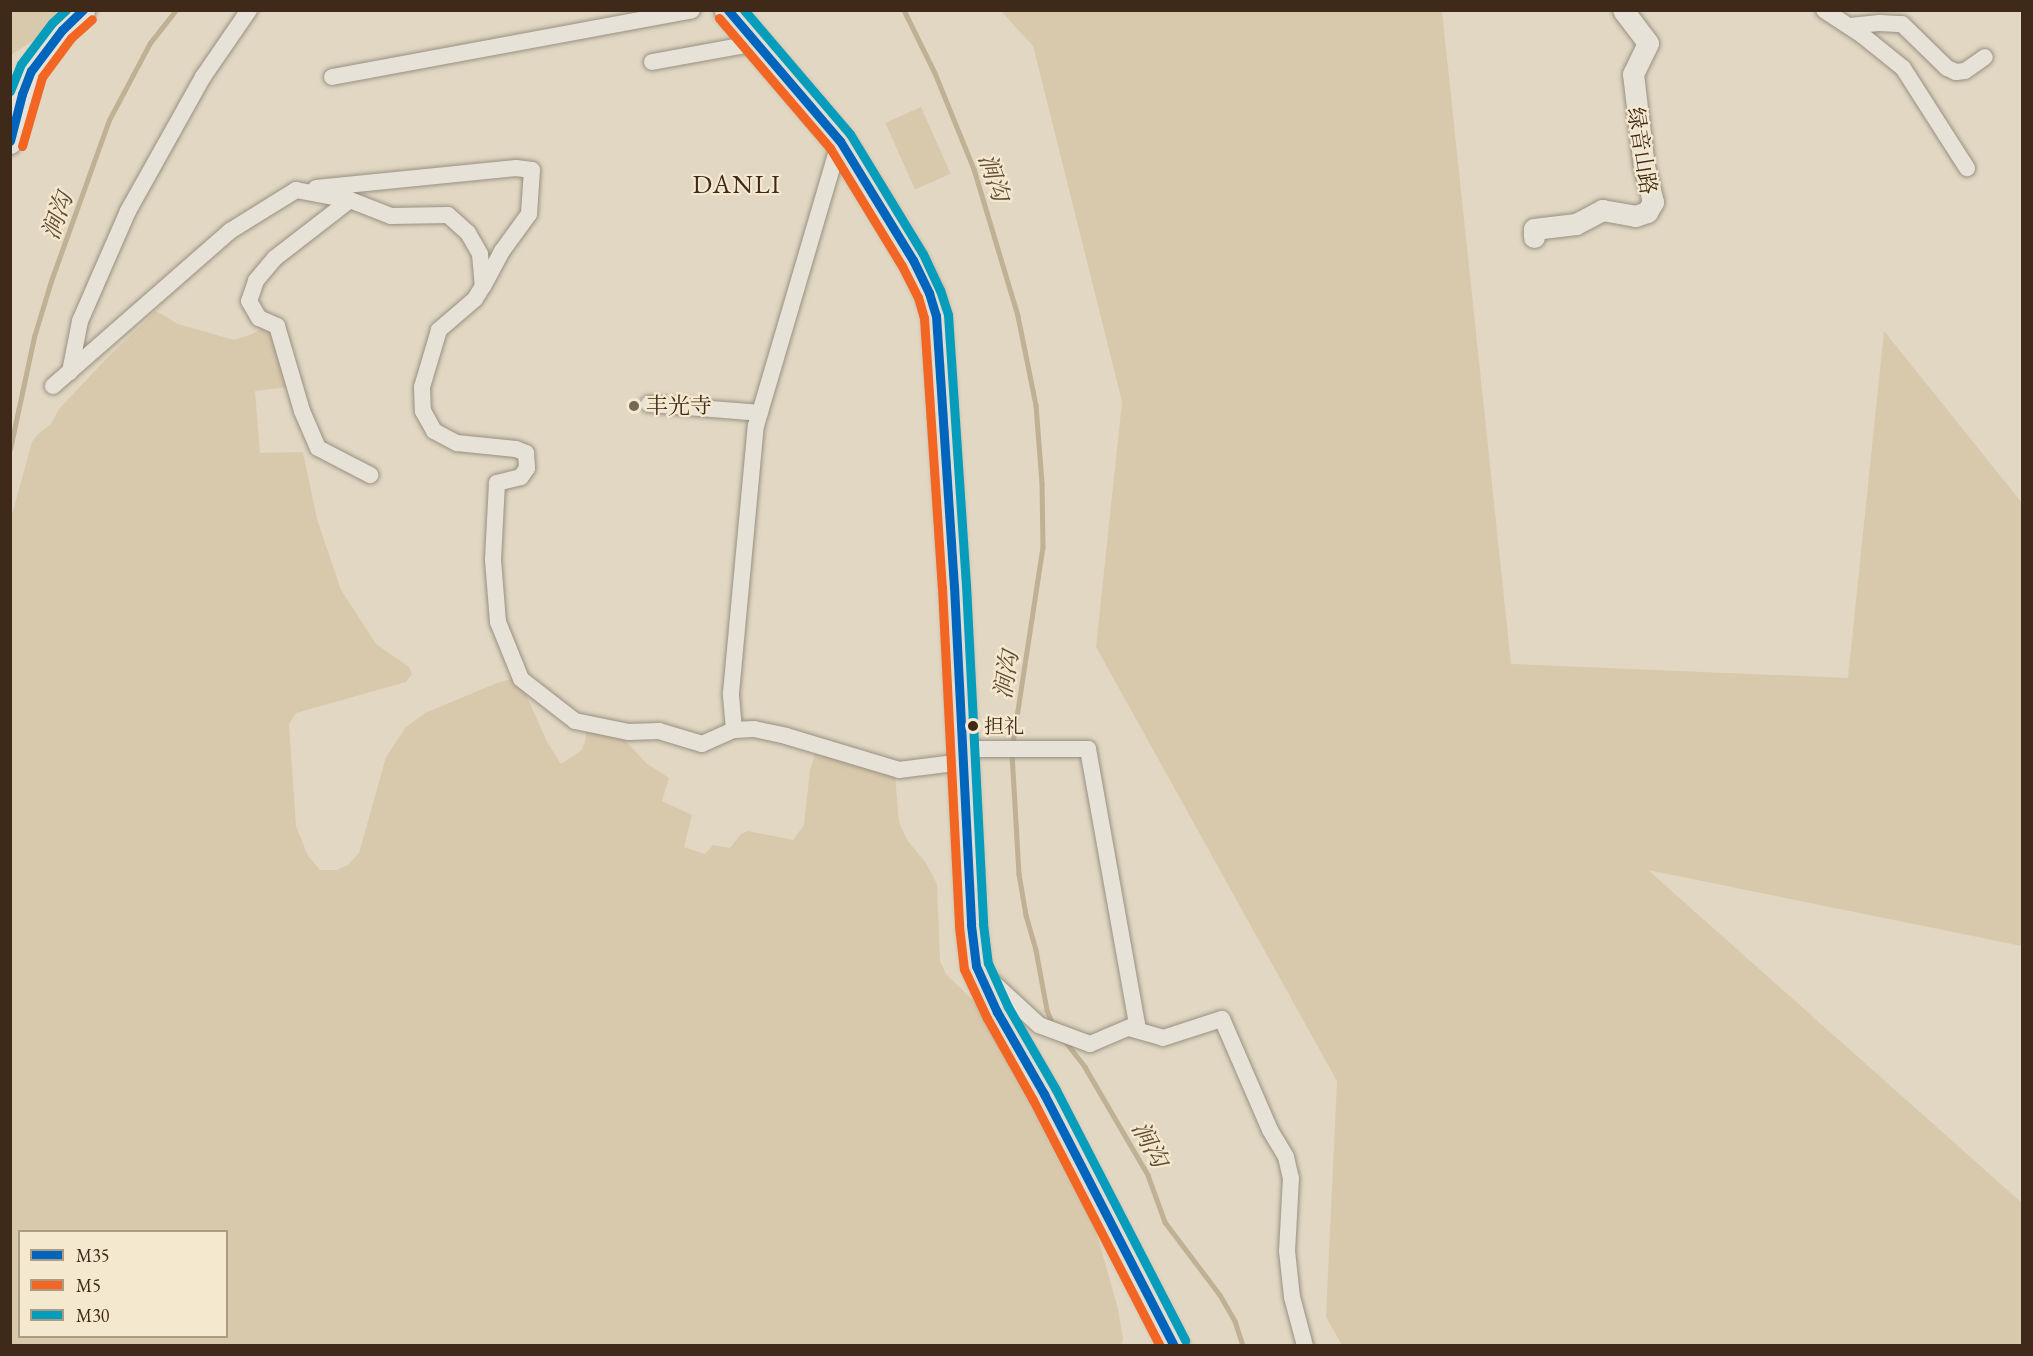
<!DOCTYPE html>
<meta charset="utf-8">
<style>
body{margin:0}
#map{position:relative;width:2033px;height:1356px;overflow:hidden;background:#e1d7c2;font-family:"EB Garamond","Noto Serif SC",serif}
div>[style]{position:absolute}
.green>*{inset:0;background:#d8c9ac;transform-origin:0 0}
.stream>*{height:4.5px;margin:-2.25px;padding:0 2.25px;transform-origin:2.25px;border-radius:2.25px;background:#c0b094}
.roads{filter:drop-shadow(0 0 2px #989082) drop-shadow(0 0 2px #989082)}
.minor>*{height:16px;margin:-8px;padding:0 8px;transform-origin:8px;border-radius:8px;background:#e7e2d7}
.tertiary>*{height:21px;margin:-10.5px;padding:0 10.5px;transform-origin:10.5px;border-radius:10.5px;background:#e7e2d7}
.trunk>*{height:27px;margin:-13.5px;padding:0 13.5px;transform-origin:13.5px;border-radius:13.5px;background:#e3ddd1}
.bus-1>*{height:9px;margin:-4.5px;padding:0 4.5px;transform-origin:4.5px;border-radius:4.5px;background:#0065bd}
.bus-2>*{height:9px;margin:-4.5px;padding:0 4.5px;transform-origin:4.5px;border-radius:4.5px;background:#f26522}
.bus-3>*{height:9px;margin:-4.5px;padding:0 4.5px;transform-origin:4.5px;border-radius:4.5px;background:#069cbc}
.dots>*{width:16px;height:16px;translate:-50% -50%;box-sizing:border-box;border:3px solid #f4e8cf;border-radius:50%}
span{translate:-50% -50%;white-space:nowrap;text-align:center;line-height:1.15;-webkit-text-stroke:4.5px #f4e8cf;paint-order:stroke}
.bus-label{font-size:20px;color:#3f2a19}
.left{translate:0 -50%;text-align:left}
.street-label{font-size:22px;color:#3f2a19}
.poi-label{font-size:22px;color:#3f2a19}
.water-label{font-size:24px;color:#624d38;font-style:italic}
.quarter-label{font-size:26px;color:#3f2a19;letter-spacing:1.5px}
.frame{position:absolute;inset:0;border:12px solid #3f2a19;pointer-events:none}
.legend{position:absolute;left:18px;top:1230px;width:210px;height:108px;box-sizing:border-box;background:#f4e8cf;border:2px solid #ac9c86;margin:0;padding:8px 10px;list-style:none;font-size:18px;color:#3f2a19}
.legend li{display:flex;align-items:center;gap:12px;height:30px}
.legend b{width:30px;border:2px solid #ac9c86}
</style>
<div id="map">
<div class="green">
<i style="clip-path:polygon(11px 11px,72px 11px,45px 33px,11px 55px)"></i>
<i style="clip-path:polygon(1001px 11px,1442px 11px,1511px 664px,1848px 678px,1884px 331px,2022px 503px,2022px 946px,1648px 870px,2022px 1203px,2022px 1345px,1342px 1345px,1326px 1317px,1337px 1081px,1096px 647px,1122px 402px,1033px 46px)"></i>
<i style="left:921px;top:107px;width:73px;height:39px;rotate:66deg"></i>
<i style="clip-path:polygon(evenodd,156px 311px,178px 324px,234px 340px,252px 334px,270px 324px,288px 387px,255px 391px,260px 453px,303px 452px,317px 519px,341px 590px,376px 644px,409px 667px,412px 674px,406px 682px,296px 713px,289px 724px,296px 826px,308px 856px,320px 870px,337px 870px,348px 865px,359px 853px,386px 757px,406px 727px,425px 713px,497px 683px,512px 679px,522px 685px,547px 742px,561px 764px,582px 750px,586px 738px,586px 719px,623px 738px,646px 763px,669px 778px,662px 801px,692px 815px,684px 847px,705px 854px,713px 845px,730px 848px,741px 834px,748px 831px,793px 840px,804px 825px,810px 770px,817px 749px,895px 775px,899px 822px,907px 840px,926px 863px,937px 884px,940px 961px,946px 974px,986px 1013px,1008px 1043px,1092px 1217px,1118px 1309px,1123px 1339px,1121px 1346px,11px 1346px,11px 518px,32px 442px,37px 435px,51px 424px,59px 409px,106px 359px,156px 311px,20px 1232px,226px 1232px,226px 1336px,20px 1336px,20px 1232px)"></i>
</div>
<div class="stream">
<i style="left:904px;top:10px;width:70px;rotate:63.8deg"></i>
<i style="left:935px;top:73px;width:104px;rotate:67.9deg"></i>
<i style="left:974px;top:169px;width:153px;rotate:73.3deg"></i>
<i style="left:1018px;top:316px;width:91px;rotate:78.6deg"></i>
<i style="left:1036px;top:405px;width:78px;rotate:85.6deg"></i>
<i style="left:1042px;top:483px;width:64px;rotate:89.1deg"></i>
<i style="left:1043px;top:547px;width:199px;rotate:98.7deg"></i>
<i style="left:10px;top:449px;width:115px;rotate:-77.9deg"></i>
<i style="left:34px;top:337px;width:59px;rotate:-73.1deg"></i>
<i style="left:51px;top:281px;width:171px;rotate:-70.2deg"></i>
<i style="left:109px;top:120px;width:87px;rotate:-62deg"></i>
<i style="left:150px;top:43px;width:42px;rotate:-51.8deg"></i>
<i style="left:1012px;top:753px;width:121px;rotate:86.7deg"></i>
<i style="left:1019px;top:874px;width:42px;rotate:80.3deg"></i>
<i style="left:1026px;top:915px;width:36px;rotate:74deg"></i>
<i style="left:1036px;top:950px;width:61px;rotate:79.6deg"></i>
<i style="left:1047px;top:1010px;width:16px;rotate:68deg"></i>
<i style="left:1065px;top:1041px;width:33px;rotate:52deg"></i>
<i style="left:1085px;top:1067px;width:125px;rotate:59.7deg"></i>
<i style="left:1148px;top:1175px;width:50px;rotate:70.1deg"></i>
<i style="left:1165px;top:1222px;width:91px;rotate:53deg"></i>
<i style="left:1220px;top:1295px;width:30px;rotate:60deg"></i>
<i style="left:1235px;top:1321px;width:26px;rotate:72deg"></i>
</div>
<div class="roads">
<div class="minor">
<i style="left:1824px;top:10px;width:45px;rotate:33.3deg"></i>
<i style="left:1862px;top:35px;width:53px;rotate:38.8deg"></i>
<i style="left:1903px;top:68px;width:119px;rotate:57.4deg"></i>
<i style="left:1850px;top:26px;width:30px;rotate:-6deg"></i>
<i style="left:1880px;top:23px;width:22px;rotate:3deg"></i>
<i style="left:1902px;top:24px;width:63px;rotate:44.4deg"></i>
<i style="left:1947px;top:68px;width:10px;rotate:24deg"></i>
<i style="left:1956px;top:72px;width:9px;rotate:-6deg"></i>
<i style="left:1965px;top:71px;width:24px;rotate:-35deg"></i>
<i style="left:652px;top:62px;width:107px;rotate:-10.3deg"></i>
<i style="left:332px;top:77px;width:366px;rotate:-10.5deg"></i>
<i style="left:316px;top:188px;width:201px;rotate:-5.7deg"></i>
<i style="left:516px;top:168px;width:16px;rotate:7deg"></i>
<i style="left:532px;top:170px;width:44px;rotate:93.9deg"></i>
<i style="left:529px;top:214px;width:46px;rotate:126.1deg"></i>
<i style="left:502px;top:251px;width:40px;rotate:118deg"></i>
<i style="left:350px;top:200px;width:44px;rotate:21.3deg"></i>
<i style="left:391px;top:216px;width:57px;rotate:-1deg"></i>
<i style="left:448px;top:215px;width:27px;rotate:42deg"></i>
<i style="left:468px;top:233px;width:24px;rotate:60deg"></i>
<i style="left:480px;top:254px;width:32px;rotate:85deg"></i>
<i style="left:483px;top:286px;width:15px;rotate:122deg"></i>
<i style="left:475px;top:299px;width:48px;rotate:139.3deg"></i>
<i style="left:439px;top:330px;width:59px;rotate:106.6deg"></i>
<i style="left:422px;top:387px;width:24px;rotate:88deg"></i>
<i style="left:423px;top:411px;width:23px;rotate:61deg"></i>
<i style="left:434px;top:431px;width:26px;rotate:28deg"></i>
<i style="left:457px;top:443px;width:59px;rotate:5.8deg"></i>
<i style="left:516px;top:449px;width:11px;rotate:22deg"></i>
<i style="left:526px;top:453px;width:15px;rotate:86deg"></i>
<i style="left:527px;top:468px;width:11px;rotate:124deg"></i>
<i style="left:521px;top:477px;width:25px;rotate:166deg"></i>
<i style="left:497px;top:483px;width:77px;rotate:93deg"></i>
<i style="left:493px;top:560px;width:62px;rotate:85.4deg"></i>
<i style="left:498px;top:622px;width:61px;rotate:68deg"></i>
<i style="left:521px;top:679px;width:68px;rotate:37.9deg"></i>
<i style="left:575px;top:721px;width:54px;rotate:11.7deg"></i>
<i style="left:628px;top:732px;width:31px;rotate:-2deg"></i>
<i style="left:659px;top:731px;width:45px;rotate:16.8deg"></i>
<i style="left:702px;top:744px;width:35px;rotate:-24deg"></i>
<i style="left:734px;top:730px;width:20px;rotate:-3deg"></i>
<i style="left:754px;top:729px;width:33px;rotate:12deg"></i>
<i style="left:786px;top:736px;width:118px;rotate:16.7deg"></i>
<i style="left:899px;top:770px;width:64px;rotate:-7.2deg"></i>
<i style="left:70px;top:372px;width:52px;rotate:-78.9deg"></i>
<i style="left:80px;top:321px;width:120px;rotate:-66.4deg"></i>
<i style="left:128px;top:211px;width:154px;rotate:-60.8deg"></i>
<i style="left:203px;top:77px;width:81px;rotate:-55.5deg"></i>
<i style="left:53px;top:386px;width:235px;rotate:-41.2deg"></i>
<i style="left:230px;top:231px;width:78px;rotate:-31.8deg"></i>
<i style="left:296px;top:190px;width:55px;rotate:10.5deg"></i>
<i style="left:350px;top:200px;width:95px;rotate:142.3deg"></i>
<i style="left:275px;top:258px;width:30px;rotate:130deg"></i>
<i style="left:256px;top:281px;width:21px;rotate:109deg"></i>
<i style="left:249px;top:301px;width:20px;rotate:60deg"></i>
<i style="left:259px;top:318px;width:20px;rotate:24deg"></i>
<i style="left:277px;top:326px;width:89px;rotate:73.6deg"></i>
<i style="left:302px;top:411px;width:40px;rotate:66.6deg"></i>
<i style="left:318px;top:448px;width:59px;rotate:27.4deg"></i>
<i style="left:649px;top:404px;width:111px;rotate:4.6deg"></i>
<i style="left:734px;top:730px;width:37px;rotate:-95deg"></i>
<i style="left:731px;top:693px;width:268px;rotate:-84.7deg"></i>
<i style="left:756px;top:426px;width:297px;rotate:-73.6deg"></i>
<i style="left:962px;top:749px;width:126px"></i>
<i style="left:1088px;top:749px;width:279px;rotate:79.9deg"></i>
<i style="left:1137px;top:1024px;width:51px;rotate:156.9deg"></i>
<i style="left:1090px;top:1044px;width:54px;rotate:-159.6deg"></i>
<i style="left:1039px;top:1025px;width:71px;rotate:-137.3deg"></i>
<i style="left:1129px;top:1028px;width:35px;rotate:16deg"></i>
<i style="left:1163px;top:1038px;width:62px;rotate:-17.9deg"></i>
<i style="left:1222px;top:1019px;width:121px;rotate:66.6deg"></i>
<i style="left:1270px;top:1130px;width:31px;rotate:59deg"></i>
<i style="left:1286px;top:1157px;width:22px;rotate:77deg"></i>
<i style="left:1291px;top:1178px;width:73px;rotate:93.1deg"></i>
<i style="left:1287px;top:1251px;width:46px;rotate:83.8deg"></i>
<i style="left:1292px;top:1297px;width:51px;rotate:75.1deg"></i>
</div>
<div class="tertiary">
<i style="left:10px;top:143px;width:50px;rotate:-76.2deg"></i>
<i style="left:22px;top:94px;width:25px;rotate:-69deg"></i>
<i style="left:31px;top:71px;width:51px;rotate:-52.9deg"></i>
<i style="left:62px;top:30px;width:30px;rotate:-42deg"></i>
<i style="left:1534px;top:237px;width:8px;rotate:-90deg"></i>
<i style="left:1534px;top:229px;width:42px;rotate:-6.8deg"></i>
<i style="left:1576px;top:224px;width:30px;rotate:-28deg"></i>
<i style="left:1602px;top:210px;width:34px;rotate:10deg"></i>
<i style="left:1635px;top:216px;width:13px;rotate:-18deg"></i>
<i style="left:1647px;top:212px;width:12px;rotate:-59deg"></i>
<i style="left:1653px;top:202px;width:36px;rotate:-104deg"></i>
<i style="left:1644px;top:167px;width:94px;rotate:-96.7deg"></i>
<i style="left:1633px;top:74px;width:34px;rotate:-64deg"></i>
<i style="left:1648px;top:43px;width:41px;rotate:-127.1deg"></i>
</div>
<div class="trunk">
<i style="left:728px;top:10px;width:172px;rotate:49.5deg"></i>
<i style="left:840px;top:141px;width:140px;rotate:58.5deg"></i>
<i style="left:913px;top:260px;width:37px;rotate:64deg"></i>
<i style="left:929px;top:293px;width:24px;rotate:73deg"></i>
<i style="left:936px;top:316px;width:271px;rotate:86.2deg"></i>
<i style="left:954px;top:586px;width:339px;rotate:87.1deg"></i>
<i style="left:971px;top:925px;width:41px;rotate:83deg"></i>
<i style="left:976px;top:966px;width:51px;rotate:65.5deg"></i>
<i style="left:997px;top:1012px;width:95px;rotate:60.2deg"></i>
<i style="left:1044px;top:1094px;width:284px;rotate:62.7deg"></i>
</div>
</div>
<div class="bus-1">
<i style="left:728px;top:10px;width:172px;rotate:49.5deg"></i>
<i style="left:840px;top:141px;width:140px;rotate:58.5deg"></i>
<i style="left:913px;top:260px;width:37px;rotate:64deg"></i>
<i style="left:929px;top:293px;width:24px;rotate:73deg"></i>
<i style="left:936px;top:316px;width:271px;rotate:86.2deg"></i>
<i style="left:954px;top:586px;width:339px;rotate:87.1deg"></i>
<i style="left:971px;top:925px;width:41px;rotate:83deg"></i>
<i style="left:976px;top:966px;width:51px;rotate:65.5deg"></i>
<i style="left:997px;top:1012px;width:95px;rotate:60.2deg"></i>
<i style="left:1044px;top:1094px;width:284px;rotate:62.7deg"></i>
<i style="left:10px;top:141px;width:49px;rotate:-75.7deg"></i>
<i style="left:22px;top:94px;width:25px;rotate:-69deg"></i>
<i style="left:31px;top:71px;width:51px;rotate:-52.9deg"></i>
<i style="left:62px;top:30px;width:29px;rotate:-44deg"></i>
</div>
<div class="bus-2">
<i style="left:719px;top:18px;width:171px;rotate:49.5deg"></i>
<i style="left:830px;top:148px;width:138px;rotate:58.6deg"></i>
<i style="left:902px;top:266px;width:35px;rotate:63deg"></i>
<i style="left:918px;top:297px;width:22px;rotate:74deg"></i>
<i style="left:924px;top:318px;width:270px;rotate:86.2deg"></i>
<i style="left:942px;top:587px;width:339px;rotate:87.1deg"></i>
<i style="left:959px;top:926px;width:43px;rotate:83.4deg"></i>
<i style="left:964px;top:969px;width:54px;rotate:64.9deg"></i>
<i style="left:987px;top:1018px;width:94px;rotate:60.7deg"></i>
<i style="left:1033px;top:1100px;width:277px;rotate:62.7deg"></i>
<i style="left:22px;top:146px;width:72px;rotate:-73.8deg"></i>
<i style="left:42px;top:77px;width:49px;rotate:-53.4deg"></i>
<i style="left:71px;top:38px;width:28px;rotate:-42deg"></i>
</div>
<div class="bus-3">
<i style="left:744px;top:10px;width:163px;rotate:49.5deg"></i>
<i style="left:850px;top:134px;width:140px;rotate:58.7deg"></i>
<i style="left:923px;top:254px;width:40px;rotate:65deg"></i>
<i style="left:940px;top:290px;width:26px;rotate:72deg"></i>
<i style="left:948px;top:315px;width:271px;rotate:86.2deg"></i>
<i style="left:966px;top:585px;width:339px;rotate:87.1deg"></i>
<i style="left:983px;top:924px;width:39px;rotate:83deg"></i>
<i style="left:988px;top:963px;width:48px;rotate:65.6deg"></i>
<i style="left:1008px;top:1007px;width:94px;rotate:59.9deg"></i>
<i style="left:1055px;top:1088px;width:284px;rotate:62.7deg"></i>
<i style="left:10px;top:91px;width:29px;rotate:-68deg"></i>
<i style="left:21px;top:64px;width:51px;rotate:-52.9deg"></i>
<i style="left:52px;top:23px;width:19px;rotate:-43deg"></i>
</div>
<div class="dots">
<i style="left:634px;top:406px;background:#786754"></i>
<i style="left:973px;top:726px;background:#3f2a19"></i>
</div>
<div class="bus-label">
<span class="left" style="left:984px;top:726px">担礼</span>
</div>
<div class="street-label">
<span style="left:1642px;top:151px;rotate:81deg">绿音山路</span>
</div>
<div class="poi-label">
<span class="left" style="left:646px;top:406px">丰光寺</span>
</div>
<div class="water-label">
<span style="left:994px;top:177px;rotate:71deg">涧沟</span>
<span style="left:57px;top:216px;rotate:-71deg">涧沟</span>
<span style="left:1006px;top:675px;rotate:-81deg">涧沟</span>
<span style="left:1150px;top:1144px;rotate:61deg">涧沟</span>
</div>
<div class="quarter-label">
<span style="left:737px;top:185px">DANLI</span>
</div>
<div class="frame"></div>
<ul class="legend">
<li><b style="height:8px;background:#0065bd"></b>M35</li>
<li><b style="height:8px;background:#f26522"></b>M5</li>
<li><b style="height:8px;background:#069cbc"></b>M30</li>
</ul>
</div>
